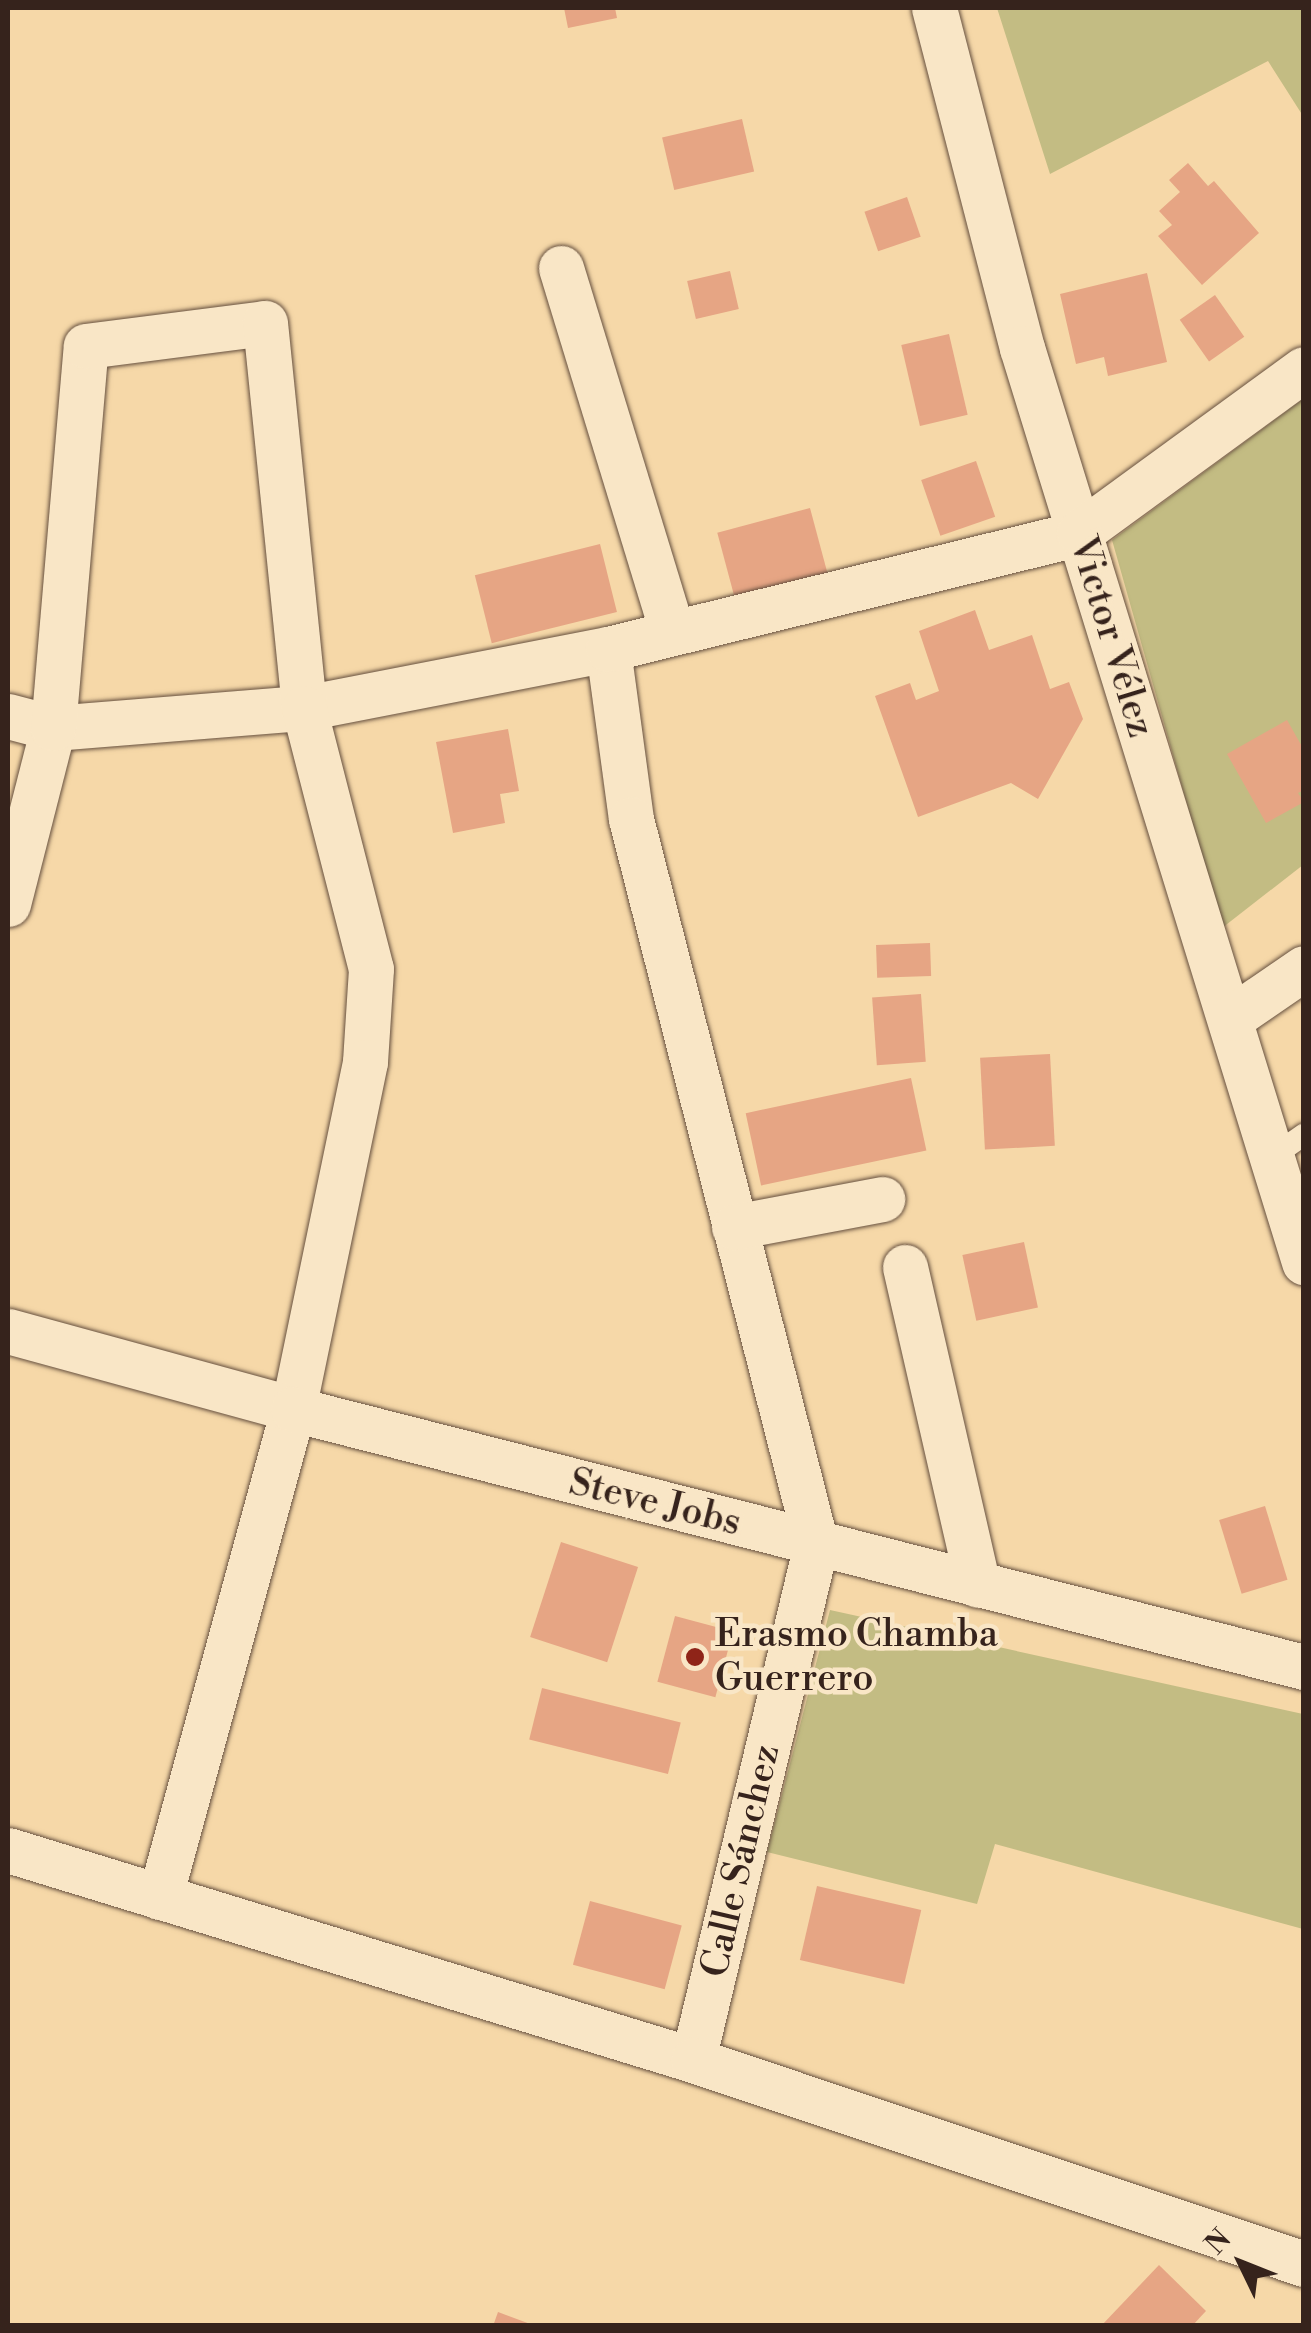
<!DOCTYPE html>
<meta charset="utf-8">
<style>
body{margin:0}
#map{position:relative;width:1311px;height:2333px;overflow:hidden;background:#f6d8a8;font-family:"Libre Bodoni",serif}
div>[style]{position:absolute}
.green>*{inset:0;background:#c3bc83}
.building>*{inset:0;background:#e6a584;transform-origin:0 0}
.roads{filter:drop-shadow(0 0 2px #66503f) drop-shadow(0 0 2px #66503f)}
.lane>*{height:22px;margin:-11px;padding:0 11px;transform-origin:11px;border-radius:11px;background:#f9e6c6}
.street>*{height:45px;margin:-22.5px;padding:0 22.5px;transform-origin:22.5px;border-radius:22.5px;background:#f9e6c6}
.dots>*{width:28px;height:28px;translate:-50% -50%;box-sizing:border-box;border:5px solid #f9e6c6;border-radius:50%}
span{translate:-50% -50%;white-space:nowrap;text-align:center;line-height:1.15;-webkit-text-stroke:9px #f9e6c6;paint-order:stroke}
.street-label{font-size:38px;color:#36231c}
.poi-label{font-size:38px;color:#36231c}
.left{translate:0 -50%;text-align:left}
.frame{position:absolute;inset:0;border:10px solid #36231c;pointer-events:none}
.north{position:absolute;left:1191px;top:2213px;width:100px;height:100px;-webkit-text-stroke:8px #f9e6c6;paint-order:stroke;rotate:313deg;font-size:28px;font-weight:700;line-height:40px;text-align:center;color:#36231c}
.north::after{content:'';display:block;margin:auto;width:35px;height:45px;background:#36231c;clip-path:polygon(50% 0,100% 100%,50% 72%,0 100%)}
</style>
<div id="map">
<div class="green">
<i style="clip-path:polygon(997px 8px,1303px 8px,1303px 116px,1268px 61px,1050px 174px)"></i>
<i style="clip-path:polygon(1303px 399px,1303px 865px,1222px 928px,1112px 540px)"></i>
<i style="clip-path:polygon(830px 1610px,1303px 1714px,1303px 1929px,995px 1844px,977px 1904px,767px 1852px)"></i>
</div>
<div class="building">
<i style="clip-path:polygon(564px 8px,615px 8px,617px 18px,568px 28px)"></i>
<i style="left:742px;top:119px;width:54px;height:82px;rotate:77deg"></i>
<i style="clip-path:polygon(1188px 163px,1208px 186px,1214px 181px,1259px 233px,1202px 285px,1158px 236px,1172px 225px,1159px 211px,1180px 192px,1169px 180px)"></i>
<i style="left:907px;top:197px;width:42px;height:45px;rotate:71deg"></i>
<i style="left:730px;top:271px;width:39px;height:44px;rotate:77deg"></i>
<i style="clip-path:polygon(1147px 273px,1167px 362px,1108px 376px,1104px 357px,1076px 364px,1060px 294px)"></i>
<i style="left:1215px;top:295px;width:51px;height:43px;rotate:55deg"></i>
<i style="left:949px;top:334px;width:83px;height:49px;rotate:77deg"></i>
<i style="left:976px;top:461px;width:59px;height:58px;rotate:71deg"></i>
<i style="left:810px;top:508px;width:73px;height:96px;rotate:75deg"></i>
<i style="left:600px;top:544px;width:70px;height:129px;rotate:76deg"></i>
<i style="clip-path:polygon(975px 610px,989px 650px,1032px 635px,1050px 689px,1069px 682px,1083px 719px,1038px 799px,1011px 783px,918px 817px,875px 696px,910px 683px,916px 700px,939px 691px,919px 631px)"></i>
<i style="clip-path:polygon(1287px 720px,1304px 750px,1304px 790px,1298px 793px,1304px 802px,1266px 823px,1227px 754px)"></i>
<i style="clip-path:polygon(508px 729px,519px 791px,500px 794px,505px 823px,453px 833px,436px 742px)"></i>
<i style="left:930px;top:943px;width:33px;height:54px;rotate:88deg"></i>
<i style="left:921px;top:994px;width:68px;height:49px;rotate:86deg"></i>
<i style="left:1050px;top:1054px;width:92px;height:70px;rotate:87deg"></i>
<i style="left:911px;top:1078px;width:74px;height:169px;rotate:78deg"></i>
<i style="left:1024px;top:1242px;width:67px;height:63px;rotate:78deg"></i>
<i style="left:1265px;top:1506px;width:77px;height:48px;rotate:73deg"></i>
<i style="left:561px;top:1542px;width:81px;height:100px;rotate:18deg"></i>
<i style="left:675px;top:1616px;width:60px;height:68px;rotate:15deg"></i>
<i style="left:542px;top:1688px;width:143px;height:53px;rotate:14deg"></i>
<i style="left:817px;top:1886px;width:107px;height:76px;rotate:13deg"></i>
<i style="left:590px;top:1901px;width:95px;height:66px;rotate:15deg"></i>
<i style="clip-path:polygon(1159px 2265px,1206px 2311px,1192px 2326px,1101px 2326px)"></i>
<i style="clip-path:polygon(498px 2312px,533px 2325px,532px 2326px,493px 2326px)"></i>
</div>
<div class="roads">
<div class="lane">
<i style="left:1272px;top:1157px;width:39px;rotate:-35deg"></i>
</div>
<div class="street">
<i style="left:934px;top:8px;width:351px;rotate:75.5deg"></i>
<i style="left:1022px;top:348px;width:957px;rotate:72.85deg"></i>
<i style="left:561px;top:268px;width:381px;rotate:73deg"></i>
<i style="left:608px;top:649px;width:172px;rotate:82.3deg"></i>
<i style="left:631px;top:819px;width:748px;rotate:75.69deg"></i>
<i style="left:816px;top:1544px;width:530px;rotate:103.41deg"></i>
<i style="left:8px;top:716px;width:47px;rotate:14.9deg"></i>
<i style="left:53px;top:728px;width:252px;rotate:-4.6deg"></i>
<i style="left:304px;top:708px;width:310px;rotate:-11deg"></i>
<i style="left:608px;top:649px;width:485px;rotate:-13.8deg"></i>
<i style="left:1079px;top:533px;width:278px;rotate:-36.1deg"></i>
<i style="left:8px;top:904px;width:182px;rotate:-75.7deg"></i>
<i style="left:53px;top:728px;width:383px;rotate:-85.1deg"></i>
<i style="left:86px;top:346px;width:180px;rotate:-7.3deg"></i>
<i style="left:265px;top:323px;width:387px;rotate:84.2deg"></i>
<i style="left:304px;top:708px;width:269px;rotate:75.6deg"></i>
<i style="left:371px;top:969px;width:93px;rotate:93.7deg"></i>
<i style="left:365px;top:1062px;width:354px;rotate:101.7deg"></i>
<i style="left:293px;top:1409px;width:506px;rotate:105.25deg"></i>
<i style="left:1231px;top:1018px;width:88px;rotate:-34.4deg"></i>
<i style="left:734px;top:1227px;width:151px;rotate:-10.7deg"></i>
<i style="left:905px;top:1267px;width:326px;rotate:77.1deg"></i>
<i style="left:8px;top:1331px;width:295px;rotate:15.3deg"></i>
<i style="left:293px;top:1409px;width:1043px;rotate:14.32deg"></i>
<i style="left:8px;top:1850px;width:716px;rotate:17.04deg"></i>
<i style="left:693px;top:2060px;width:644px;rotate:18.46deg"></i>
</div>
</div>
<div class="dots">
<i style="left:695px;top:1657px;background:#8f2418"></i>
</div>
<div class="street-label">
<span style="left:1111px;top:637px;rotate:73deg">Victor Vélez</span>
<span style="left:655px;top:1503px;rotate:14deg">Steve Jobs</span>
<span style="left:741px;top:1861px;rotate:-77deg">Calle Sánchez</span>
</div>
<div class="poi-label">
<span class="left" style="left:715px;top:1657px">Erasmo Chamba<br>Guerrero</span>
</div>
<div class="frame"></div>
<div class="north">N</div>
</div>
